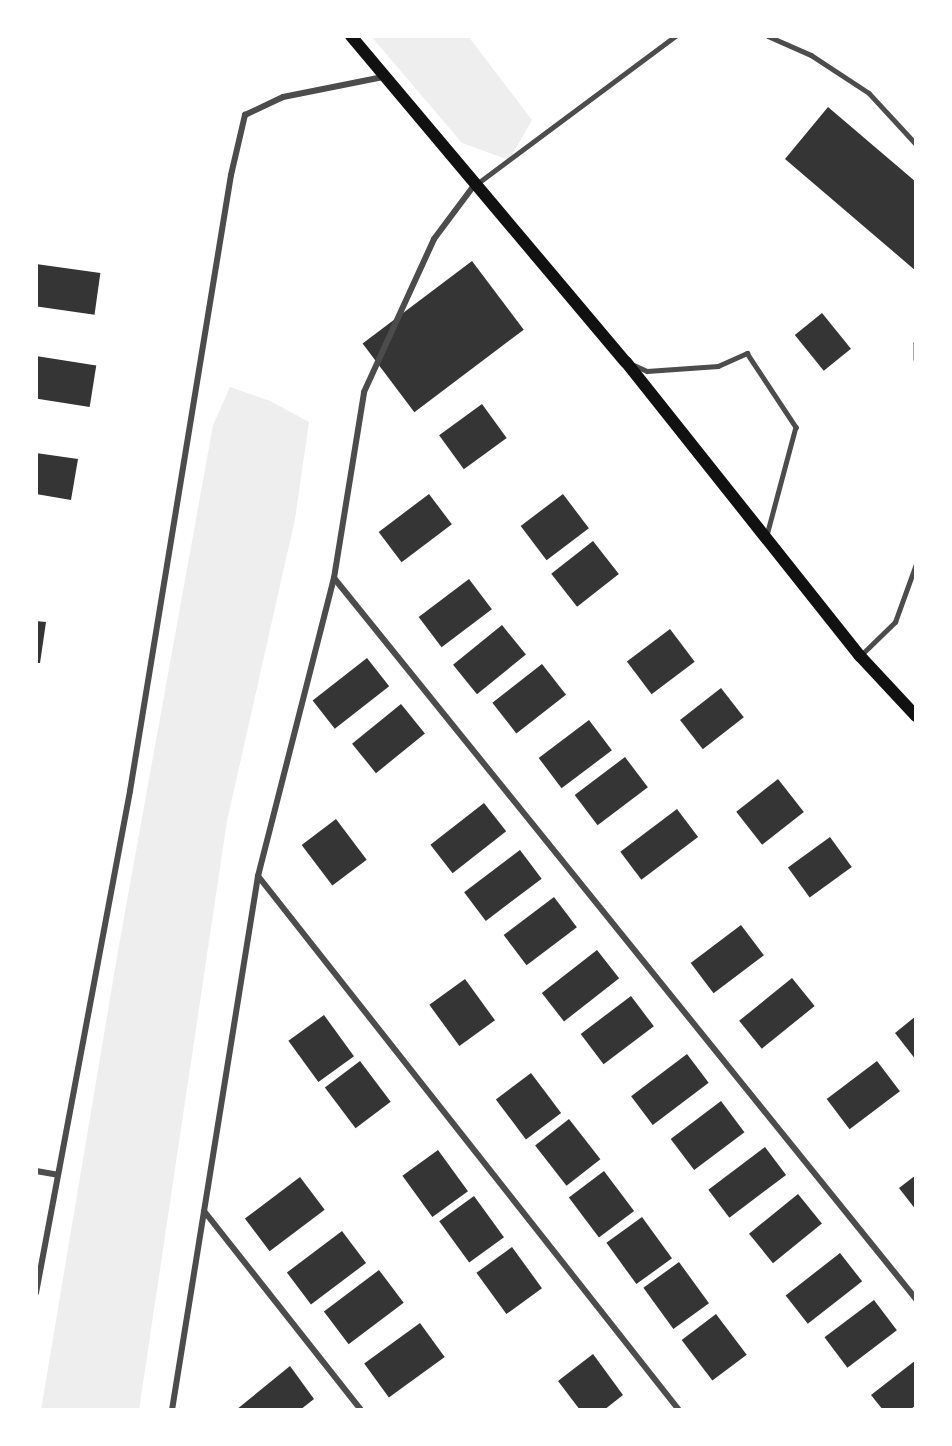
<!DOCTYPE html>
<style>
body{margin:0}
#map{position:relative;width:952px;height:1446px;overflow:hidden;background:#fff;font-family:Literata,serif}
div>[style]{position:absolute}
.green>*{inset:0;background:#eee}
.building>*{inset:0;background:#353535;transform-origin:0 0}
.service>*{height:4.5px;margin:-2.25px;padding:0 2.25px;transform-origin:2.25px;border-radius:2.25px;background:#4c4c4c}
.minor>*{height:6px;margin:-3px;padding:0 3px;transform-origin:3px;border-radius:3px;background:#4c4c4c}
.secondary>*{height:12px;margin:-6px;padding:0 6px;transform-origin:6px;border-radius:6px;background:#111}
span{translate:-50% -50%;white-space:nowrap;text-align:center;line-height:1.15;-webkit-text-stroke:5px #fff;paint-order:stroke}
.frame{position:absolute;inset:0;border:38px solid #fff;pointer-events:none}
</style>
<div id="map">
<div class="green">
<i style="clip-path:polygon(371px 36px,468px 36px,532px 120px,509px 160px,462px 143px)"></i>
<i style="clip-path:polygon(230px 387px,270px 401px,309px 422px,295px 519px,227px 821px,139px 1410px,41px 1410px,119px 945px,213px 425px)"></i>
</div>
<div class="building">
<i style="clip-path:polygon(828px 107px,916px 182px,916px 271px,785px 159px)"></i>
<i style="left:472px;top:261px;width:86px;height:137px;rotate:53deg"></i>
<i style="left:36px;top:264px;width:65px;height:42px;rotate:8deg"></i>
<i style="left:822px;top:313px;width:46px;height:35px;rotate:51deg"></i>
<i style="left:36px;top:356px;width:61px;height:42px;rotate:9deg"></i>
<i style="left:482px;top:404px;width:42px;height:53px;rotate:54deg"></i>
<i style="clip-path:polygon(36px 453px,78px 459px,71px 500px,36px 494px)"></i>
<i style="left:429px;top:494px;width:38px;height:63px;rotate:53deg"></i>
<i style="left:563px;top:494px;width:43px;height:53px;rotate:53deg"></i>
<i style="left:593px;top:541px;width:42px;height:53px;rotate:52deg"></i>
<i style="left:469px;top:579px;width:38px;height:63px;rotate:53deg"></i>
<i style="clip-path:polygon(36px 621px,46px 622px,40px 663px,36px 663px)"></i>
<i style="left:502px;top:625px;width:38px;height:63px;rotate:51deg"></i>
<i style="left:670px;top:629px;width:41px;height:54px;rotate:53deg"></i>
<i style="left:367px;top:658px;width:36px;height:69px;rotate:52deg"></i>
<i style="left:542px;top:664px;width:39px;height:63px;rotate:52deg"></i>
<i style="left:721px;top:688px;width:37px;height:52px;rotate:52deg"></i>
<i style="left:401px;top:704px;width:38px;height:63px;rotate:51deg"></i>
<i style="left:589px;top:720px;width:38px;height:63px;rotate:53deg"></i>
<i style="left:625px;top:757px;width:38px;height:63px;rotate:53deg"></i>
<i style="left:778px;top:779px;width:42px;height:53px;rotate:52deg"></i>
<i style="left:484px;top:803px;width:36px;height:68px;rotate:52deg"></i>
<i style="left:677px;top:809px;width:35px;height:71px;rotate:53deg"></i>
<i style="left:336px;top:819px;width:51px;height:43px;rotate:53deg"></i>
<i style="left:830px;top:837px;width:37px;height:52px;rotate:54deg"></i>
<i style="left:520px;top:850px;width:36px;height:70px;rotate:53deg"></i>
<i style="left:554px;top:897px;width:38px;height:63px;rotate:53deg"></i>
<i style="left:741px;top:925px;width:38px;height:63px;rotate:53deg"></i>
<i style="left:597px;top:950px;width:36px;height:70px;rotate:52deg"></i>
<i style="left:792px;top:978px;width:36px;height:68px;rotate:51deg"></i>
<i style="left:465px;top:979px;width:51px;height:44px;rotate:54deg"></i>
<i style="left:631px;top:996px;width:38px;height:63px;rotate:53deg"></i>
<i style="left:324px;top:1015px;width:51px;height:44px;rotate:54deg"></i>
<i style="clip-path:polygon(916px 1016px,916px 1060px,895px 1033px)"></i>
<i style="left:687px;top:1054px;width:36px;height:70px;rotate:53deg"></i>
<i style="left:360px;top:1061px;width:51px;height:44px;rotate:53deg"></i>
<i style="left:877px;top:1061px;width:38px;height:63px;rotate:53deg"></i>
<i style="left:531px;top:1073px;width:50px;height:44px;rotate:53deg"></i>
<i style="left:721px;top:1101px;width:39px;height:63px;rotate:53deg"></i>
<i style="left:569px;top:1119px;width:51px;height:43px;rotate:52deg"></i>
<i style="left:765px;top:1147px;width:35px;height:71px;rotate:53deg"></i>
<i style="left:438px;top:1150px;width:51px;height:44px;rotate:54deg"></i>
<i style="left:604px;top:1171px;width:50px;height:44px;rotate:53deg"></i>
<i style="clip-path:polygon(916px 1175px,916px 1210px,899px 1188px)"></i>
<i style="left:300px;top:1177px;width:41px;height:69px;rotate:53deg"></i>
<i style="left:798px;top:1194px;width:38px;height:63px;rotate:51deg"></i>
<i style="left:474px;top:1196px;width:51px;height:43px;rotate:54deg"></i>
<i style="left:642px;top:1217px;width:51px;height:44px;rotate:54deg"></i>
<i style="left:342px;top:1231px;width:40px;height:69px;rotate:53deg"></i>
<i style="left:512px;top:1247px;width:51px;height:44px;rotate:54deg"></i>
<i style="left:840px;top:1253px;width:36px;height:69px;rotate:52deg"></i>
<i style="left:679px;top:1262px;width:51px;height:44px;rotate:54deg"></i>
<i style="left:379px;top:1270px;width:41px;height:69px;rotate:53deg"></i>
<i style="left:874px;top:1300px;width:38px;height:62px;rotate:53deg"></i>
<i style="left:716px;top:1314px;width:51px;height:43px;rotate:53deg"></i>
<i style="left:420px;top:1323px;width:42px;height:69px;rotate:54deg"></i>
<i style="clip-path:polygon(593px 1354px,623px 1395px,604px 1410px,580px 1410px,558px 1381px)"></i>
<i style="clip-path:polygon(916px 1360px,916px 1405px,910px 1410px,883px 1410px,871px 1395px)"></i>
<i style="clip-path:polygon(290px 1366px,314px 1399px,300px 1410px,236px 1410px)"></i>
</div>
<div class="service">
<i style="left:768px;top:36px;width:47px;rotate:23.8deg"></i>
<i style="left:811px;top:55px;width:69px;rotate:33.2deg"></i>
<i style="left:869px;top:93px;width:69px;rotate:47.3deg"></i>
<i style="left:478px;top:183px;width:246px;rotate:-36.7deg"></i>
<i style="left:916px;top:343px;width:16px;rotate:90deg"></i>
<i style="left:634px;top:365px;width:14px;rotate:25deg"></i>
<i style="left:647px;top:371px;width:71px;rotate:-4deg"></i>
<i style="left:718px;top:366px;width:32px;rotate:-24deg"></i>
<i style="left:747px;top:353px;width:89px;rotate:56.5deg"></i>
<i style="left:796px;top:427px;width:112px;rotate:105deg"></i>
<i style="left:860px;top:656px;width:49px;rotate:-44.2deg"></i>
<i style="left:895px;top:622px;width:62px;rotate:-70.1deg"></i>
</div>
<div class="minor">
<i style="left:334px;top:578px;width:927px;rotate:51.09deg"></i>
<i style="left:258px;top:876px;width:680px;rotate:51.75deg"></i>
<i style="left:36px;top:1171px;width:22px;rotate:10deg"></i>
<i style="left:204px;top:1211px;width:253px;rotate:51.7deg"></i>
<i style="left:36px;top:1293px;width:511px;rotate:-79.39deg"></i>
<i style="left:130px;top:791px;width:624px;rotate:-80.69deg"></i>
<i style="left:231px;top:175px;width:62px;rotate:-76.9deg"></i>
<i style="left:245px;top:115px;width:42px;rotate:-25.3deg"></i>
<i style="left:283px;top:97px;width:102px;rotate:-11.3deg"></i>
<i style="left:172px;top:1410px;width:541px;rotate:-80.85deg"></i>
<i style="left:258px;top:876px;width:308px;rotate:-75.7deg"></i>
<i style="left:334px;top:578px;width:188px;rotate:-80.8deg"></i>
<i style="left:364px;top:392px;width:168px;rotate:-65.4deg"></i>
<i style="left:434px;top:239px;width:69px;rotate:-53.3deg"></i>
</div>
<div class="secondary">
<i style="left:351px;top:36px;width:426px;rotate:49.9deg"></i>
<i style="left:626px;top:362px;width:376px;rotate:51.5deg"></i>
<i style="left:860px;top:656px;width:82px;rotate:47deg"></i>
</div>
<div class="frame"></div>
</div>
